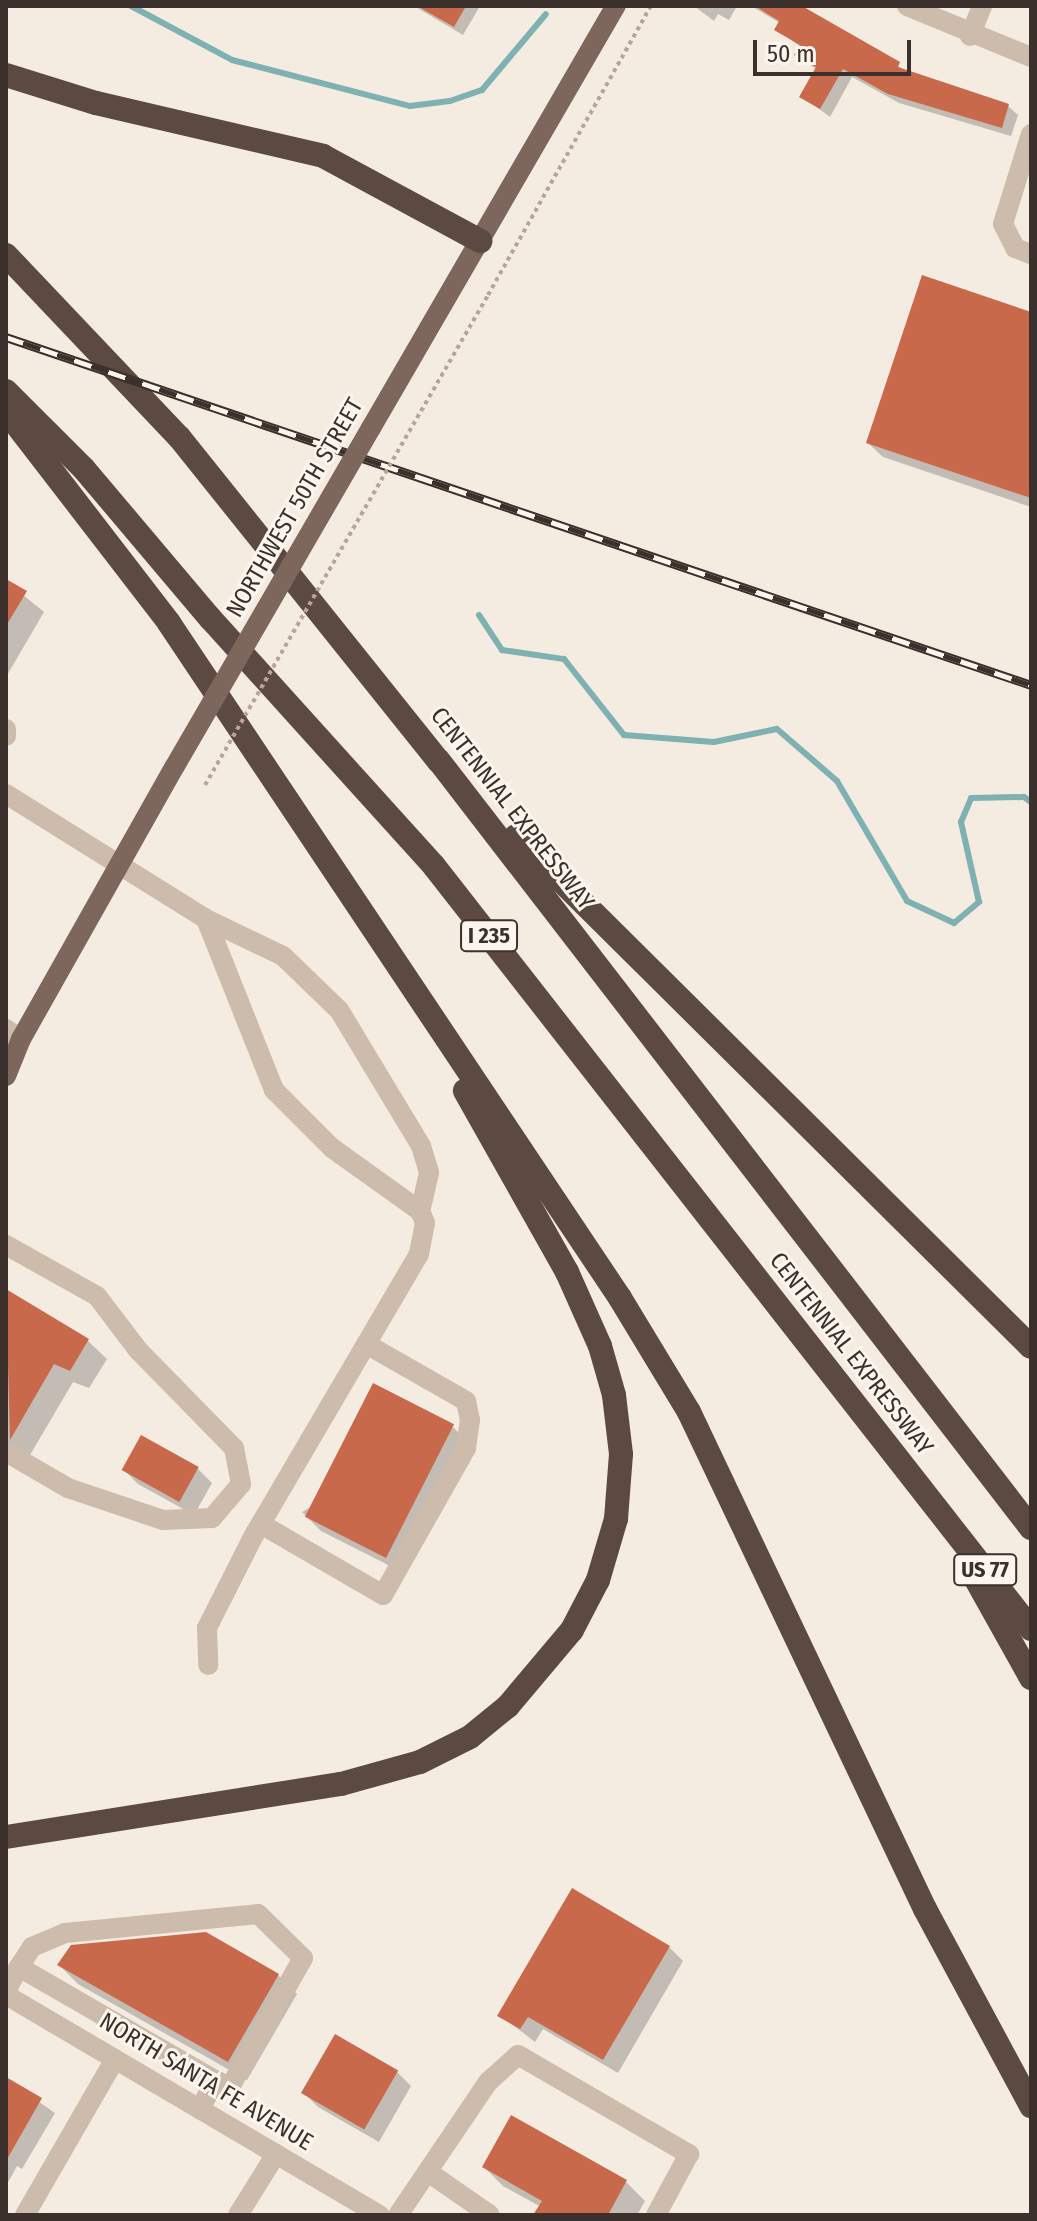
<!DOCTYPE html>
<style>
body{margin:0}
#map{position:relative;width:1037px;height:2221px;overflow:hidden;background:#f4ebe1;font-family:"Fira Sans Condensed",sans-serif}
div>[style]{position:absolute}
.shadow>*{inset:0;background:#0003}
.stream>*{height:6px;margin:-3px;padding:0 3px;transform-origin:3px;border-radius:3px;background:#7fb0b2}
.building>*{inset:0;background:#c8694b;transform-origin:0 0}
.path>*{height:4px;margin-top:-2px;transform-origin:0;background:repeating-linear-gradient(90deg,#b9a596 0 4px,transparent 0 8px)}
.minor>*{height:20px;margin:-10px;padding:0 10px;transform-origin:10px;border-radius:10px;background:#cdbbac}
.major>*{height:20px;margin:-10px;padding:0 10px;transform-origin:10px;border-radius:10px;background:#7d675c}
.highway>*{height:24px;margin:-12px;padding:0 12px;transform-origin:12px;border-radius:12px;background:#5c4a42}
.rail>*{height:9px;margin-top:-4.5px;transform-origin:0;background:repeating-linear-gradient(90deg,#fbf5ee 0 18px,#3b302b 0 36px);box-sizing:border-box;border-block:2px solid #3b302b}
.path-bridge>*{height:4px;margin-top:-2px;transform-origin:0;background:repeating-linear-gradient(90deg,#b9a596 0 4px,transparent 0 8px)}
.major-bridge>*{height:20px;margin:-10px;padding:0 10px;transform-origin:10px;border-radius:10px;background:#7d675c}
span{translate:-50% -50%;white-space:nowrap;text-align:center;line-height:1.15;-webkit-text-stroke:6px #fbf5ee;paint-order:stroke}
.shield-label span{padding:2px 6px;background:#fbf5ee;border:2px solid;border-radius:6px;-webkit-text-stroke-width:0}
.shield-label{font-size:22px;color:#3b302b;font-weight:700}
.street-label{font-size:24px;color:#3b302b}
.frame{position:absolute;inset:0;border:8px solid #3b302b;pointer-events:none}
.scale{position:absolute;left:753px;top:40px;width:158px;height:36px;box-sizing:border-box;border:4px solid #3b302b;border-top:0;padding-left:10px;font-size:24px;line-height:28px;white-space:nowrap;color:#3b302b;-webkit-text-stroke:6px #fbf5ee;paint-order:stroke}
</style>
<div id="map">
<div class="shadow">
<i style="clip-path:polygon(414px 6px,480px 6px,463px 35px)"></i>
<i style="clip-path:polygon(694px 6px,737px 6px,729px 20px,718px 14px,714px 21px)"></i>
<i style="clip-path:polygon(751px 6px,802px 6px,907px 72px,1008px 106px,1018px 115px,1011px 136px,899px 103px,852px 77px,830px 117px,802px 96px,817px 70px,797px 54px,801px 47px,777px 30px,780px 23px)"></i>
<i style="clip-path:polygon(1031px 314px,1031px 507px,883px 457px,868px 443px)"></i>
<i style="clip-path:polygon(6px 581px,44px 612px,6px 677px)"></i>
<i style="clip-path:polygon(6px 1291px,88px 1341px,107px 1359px,89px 1388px,73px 1382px,30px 1455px,6px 1441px)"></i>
<i style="clip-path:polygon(453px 1427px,472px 1446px,402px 1572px,321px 1531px,302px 1512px)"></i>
<i style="clip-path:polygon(198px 1469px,212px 1483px,194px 1515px,138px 1484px,124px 1470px)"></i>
<i style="clip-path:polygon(669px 1947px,683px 1961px,618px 2073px,543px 2029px,535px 2042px,500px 2015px)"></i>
<i style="clip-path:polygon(59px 1965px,278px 1975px,297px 1994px,247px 2080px,78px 1984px)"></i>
<i style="clip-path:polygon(397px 2072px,411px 2086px,379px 2142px,318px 2107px,304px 2093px)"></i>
<i style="clip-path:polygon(6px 2079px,55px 2113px,22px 2169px,17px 2166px,6px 2186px)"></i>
<i style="clip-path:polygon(512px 2118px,626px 2182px,645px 2201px,637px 2215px,543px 2215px,541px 2207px,503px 2186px,484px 2167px)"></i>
</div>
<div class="stream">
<i style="left:131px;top:6px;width:115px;rotate:28.1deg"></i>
<i style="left:232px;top:60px;width:184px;rotate:14.5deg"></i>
<i style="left:410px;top:106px;width:40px;rotate:-7.1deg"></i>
<i style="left:450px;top:101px;width:34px;rotate:-19deg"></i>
<i style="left:482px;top:90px;width:99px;rotate:-49.9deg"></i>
<i style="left:479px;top:615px;width:42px;rotate:56.7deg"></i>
<i style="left:502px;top:650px;width:63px;rotate:8.3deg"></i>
<i style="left:564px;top:659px;width:97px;rotate:51.7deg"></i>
<i style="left:624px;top:735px;width:90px;rotate:4.4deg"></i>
<i style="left:714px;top:742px;width:64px;rotate:-11.7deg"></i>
<i style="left:777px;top:729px;width:79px;rotate:40.9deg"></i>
<i style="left:837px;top:781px;width:139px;rotate:59.7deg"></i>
<i style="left:907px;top:901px;width:52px;rotate:25.1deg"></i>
<i style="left:954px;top:923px;width:33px;rotate:-40deg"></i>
<i style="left:979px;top:902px;width:82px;rotate:-102.7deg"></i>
<i style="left:961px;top:822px;width:26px;rotate:-67deg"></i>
<i style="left:971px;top:798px;width:53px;rotate:-1.1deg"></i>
<i style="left:1024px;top:797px;width:9px;rotate:36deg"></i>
</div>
<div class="building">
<i style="clip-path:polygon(417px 6px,466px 6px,454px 27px)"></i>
<i style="clip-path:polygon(755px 6px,802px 6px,900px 62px,898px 67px,1009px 104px,1002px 128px,888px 94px,843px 69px,820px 109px,799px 97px,816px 67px,794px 55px,800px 45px,774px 30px,779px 21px)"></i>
<i style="clip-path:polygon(922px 275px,1031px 312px,1031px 498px,866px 443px)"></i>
<i style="clip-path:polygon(6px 579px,27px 591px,6px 626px)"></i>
<i style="clip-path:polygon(6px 1289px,89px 1339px,70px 1371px,54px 1364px,10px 1440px)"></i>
<i style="left:373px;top:1383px;width:91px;height:150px;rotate:27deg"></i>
<i style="left:141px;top:1435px;width:66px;height:40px;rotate:29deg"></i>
<i style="clip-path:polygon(572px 1888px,670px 1946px,603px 2060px,528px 2017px,520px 2029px,497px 2016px)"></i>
<i style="clip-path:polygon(206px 1932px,279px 1974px,228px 2062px,57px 1965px,71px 1945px)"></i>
<i style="left:335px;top:2034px;width:73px;height:68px;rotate:30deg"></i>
<i style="clip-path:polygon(6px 2077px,42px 2098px,6px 2161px)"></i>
<i style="clip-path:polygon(511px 2115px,627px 2180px,608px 2215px,533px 2215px,542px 2201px,482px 2167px)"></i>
</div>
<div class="path">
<i style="left:488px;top:295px;width:332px;rotate:-60.6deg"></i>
</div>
<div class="minor">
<i style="left:907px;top:6px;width:134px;rotate:22.4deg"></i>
<i style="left:970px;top:36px;width:32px;rotate:-68deg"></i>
<i style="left:1031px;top:134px;width:94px;rotate:107.3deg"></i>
<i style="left:1003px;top:224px;width:27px;rotate:63deg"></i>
<i style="left:1015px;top:248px;width:17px;rotate:21deg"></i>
<i style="left:6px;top:729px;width:7px;rotate:90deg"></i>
<i style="left:6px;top:794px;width:236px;rotate:32deg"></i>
<i style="left:206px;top:919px;width:184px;rotate:68.3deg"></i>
<i style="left:274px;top:1090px;width:82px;rotate:45deg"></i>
<i style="left:332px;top:1148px;width:108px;rotate:35.6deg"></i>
<i style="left:420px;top:1211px;width:13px;rotate:67deg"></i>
<i style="left:425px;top:1223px;width:32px;rotate:101deg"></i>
<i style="left:419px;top:1254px;width:324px;rotate:120.4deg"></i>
<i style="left:255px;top:1533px;width:106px;rotate:116.8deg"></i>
<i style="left:207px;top:1628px;width:37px;rotate:88deg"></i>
<i style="left:206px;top:919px;width:85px;rotate:25.7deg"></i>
<i style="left:283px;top:956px;width:78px;rotate:44deg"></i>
<i style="left:339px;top:1010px;width:159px;rotate:58.9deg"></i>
<i style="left:421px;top:1146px;width:28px;rotate:73deg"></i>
<i style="left:429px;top:1173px;width:39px;rotate:103deg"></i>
<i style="left:6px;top:1029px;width:18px;rotate:34deg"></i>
<i style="left:6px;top:1245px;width:104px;rotate:29.3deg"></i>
<i style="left:97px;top:1296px;width:68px;rotate:52.8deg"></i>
<i style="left:138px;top:1350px;width:137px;rotate:45.6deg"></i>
<i style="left:234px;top:1448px;width:37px;rotate:79deg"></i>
<i style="left:241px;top:1484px;width:45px;rotate:130.5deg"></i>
<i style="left:212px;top:1518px;width:49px;rotate:177.7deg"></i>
<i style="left:163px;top:1520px;width:100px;rotate:-161.4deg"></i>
<i style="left:68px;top:1488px;width:72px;rotate:-149.9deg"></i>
<i style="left:261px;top:1524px;width:141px;rotate:30.2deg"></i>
<i style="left:383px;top:1595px;width:169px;rotate:-60.5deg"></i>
<i style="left:466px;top:1448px;width:28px;rotate:-82deg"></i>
<i style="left:470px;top:1420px;width:19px;rotate:-102deg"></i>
<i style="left:466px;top:1401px;width:115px;rotate:-150.3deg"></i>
<i style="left:19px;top:1967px;width:24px;rotate:-57deg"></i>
<i style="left:32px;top:1947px;width:36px;rotate:-23deg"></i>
<i style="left:65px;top:1933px;width:194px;rotate:-5.6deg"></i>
<i style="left:258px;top:1914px;width:63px;rotate:44.4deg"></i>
<i style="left:303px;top:1958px;width:148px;rotate:119.5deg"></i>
<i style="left:230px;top:2087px;width:17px;rotate:-155deg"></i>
<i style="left:6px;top:1991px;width:27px;rotate:-62deg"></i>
<i style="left:19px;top:1967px;width:226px;rotate:30deg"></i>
<i style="left:215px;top:2080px;width:33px;rotate:117deg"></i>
<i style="left:6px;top:1995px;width:434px;rotate:30.5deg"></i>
<i style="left:428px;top:2172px;width:75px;rotate:34.7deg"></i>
<i style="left:25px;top:2215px;width:180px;rotate:-60deg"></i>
<i style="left:238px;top:2215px;width:72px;rotate:-58.1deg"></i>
<i style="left:398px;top:2215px;width:161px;rotate:-55.9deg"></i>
<i style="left:488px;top:2082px;width:40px;rotate:-42deg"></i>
<i style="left:518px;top:2055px;width:198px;rotate:30.1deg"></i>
<i style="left:689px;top:2154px;width:69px;rotate:118.4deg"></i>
</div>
<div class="major">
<i style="left:371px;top:428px;width:488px;rotate:-59.9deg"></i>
<i style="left:6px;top:1076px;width:40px;rotate:-68deg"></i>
<i style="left:21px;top:1039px;width:313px;rotate:-60.6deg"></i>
</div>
<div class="highway">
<i style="left:6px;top:75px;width:94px;rotate:17.3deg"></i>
<i style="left:96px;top:103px;width:233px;rotate:13.1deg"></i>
<i style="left:323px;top:156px;width:179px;rotate:28.4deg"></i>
<i style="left:6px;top:255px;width:251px;rotate:46.5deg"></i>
<i style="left:179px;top:437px;width:415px;rotate:51.3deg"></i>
<i style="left:439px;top:761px;width:969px;rotate:52.34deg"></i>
<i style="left:6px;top:391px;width:110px;rotate:45deg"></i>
<i style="left:84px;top:469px;width:195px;rotate:49.8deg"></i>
<i style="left:210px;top:618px;width:334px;rotate:47.9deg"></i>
<i style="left:434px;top:866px;width:969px;rotate:51.96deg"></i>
<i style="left:6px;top:411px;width:267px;rotate:52.4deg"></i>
<i style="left:169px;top:623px;width:812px;rotate:56.25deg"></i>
<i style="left:620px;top:1298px;width:133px;rotate:58.8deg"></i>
<i style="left:689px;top:1412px;width:550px;rotate:64.6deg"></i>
<i style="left:925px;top:1909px;width:224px;rotate:61.7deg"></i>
<i style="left:516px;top:836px;width:725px;rotate:44.78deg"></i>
<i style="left:974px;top:1576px;width:117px;rotate:60.8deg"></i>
<i style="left:6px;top:1837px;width:339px;rotate:-9deg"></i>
<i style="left:341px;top:1784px;width:82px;rotate:-15.6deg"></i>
<i style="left:420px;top:1762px;width:56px;rotate:-26.6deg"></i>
<i style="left:470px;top:1737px;width:49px;rotate:-39.2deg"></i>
<i style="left:508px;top:1706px;width:99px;rotate:-49.9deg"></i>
<i style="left:572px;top:1630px;width:56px;rotate:-62.5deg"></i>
<i style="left:598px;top:1580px;width:64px;rotate:-73.6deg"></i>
<i style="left:616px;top:1519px;width:65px;rotate:-85.6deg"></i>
<i style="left:621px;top:1454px;width:59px;rotate:-96.8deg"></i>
<i style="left:614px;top:1395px;width:51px;rotate:-105.9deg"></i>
<i style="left:600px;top:1346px;width:81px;rotate:-114deg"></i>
<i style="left:567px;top:1272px;width:208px;rotate:-119.4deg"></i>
</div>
<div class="rail">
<i style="left:6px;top:337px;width:1082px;rotate:18.75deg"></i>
</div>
<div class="path-bridge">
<i style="left:205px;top:785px;width:566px;rotate:-59.99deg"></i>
</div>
<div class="major-bridge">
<i style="left:175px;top:766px;width:391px;rotate:-59.9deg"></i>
</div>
<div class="shield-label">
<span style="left:489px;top:936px">I 235</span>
<span style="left:985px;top:1570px">US 77</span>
</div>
<div class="street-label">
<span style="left:295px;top:508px;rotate:-60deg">NORTHWEST 50TH STREET</span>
<span style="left:512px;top:809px;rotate:52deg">CENTENNIAL EXPRESSWAY</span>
<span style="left:851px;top:1354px;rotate:52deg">CENTENNIAL EXPRESSWAY</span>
<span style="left:206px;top:2082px;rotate:31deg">NORTH SANTA FE AVENUE</span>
</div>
<div class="frame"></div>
<div class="scale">50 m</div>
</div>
